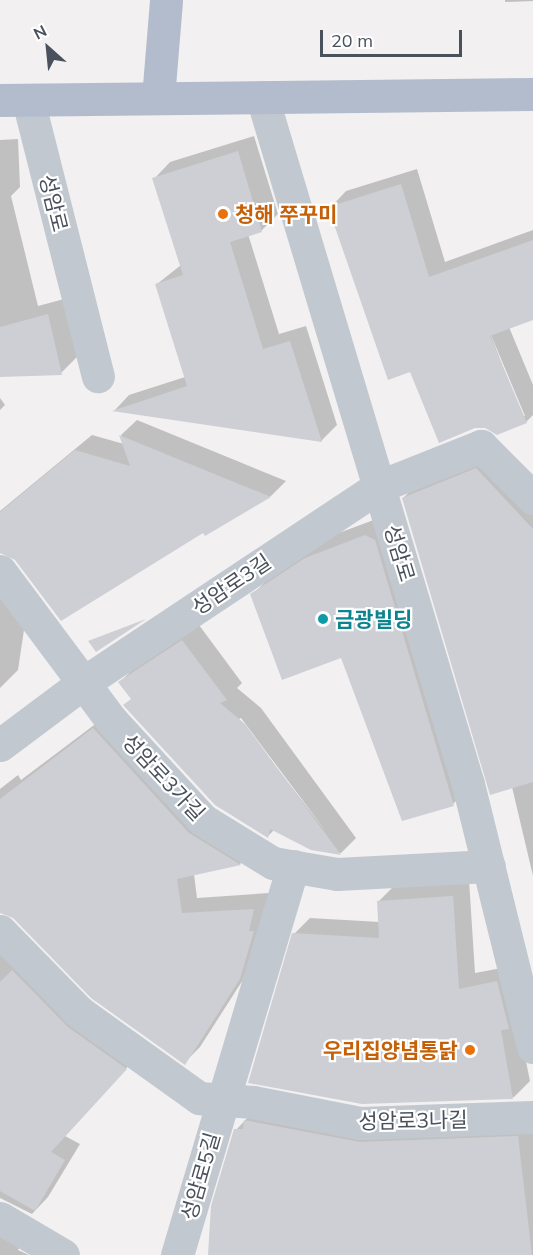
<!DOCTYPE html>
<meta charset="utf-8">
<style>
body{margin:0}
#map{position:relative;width:533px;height:1255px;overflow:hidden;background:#f2f0f0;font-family:Mulish,"Noto Sans KR",sans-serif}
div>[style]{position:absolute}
.shadow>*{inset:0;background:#0003}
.building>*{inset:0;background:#cdcfd4}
.minor>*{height:33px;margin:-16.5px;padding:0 16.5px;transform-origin:16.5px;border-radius:16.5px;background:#c2c8d0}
.major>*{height:33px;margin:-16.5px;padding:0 16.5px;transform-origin:16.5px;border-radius:16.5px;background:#b2bccc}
.dots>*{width:16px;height:16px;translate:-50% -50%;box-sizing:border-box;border:3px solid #fff;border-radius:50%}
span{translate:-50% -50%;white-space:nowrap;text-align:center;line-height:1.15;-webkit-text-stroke:4.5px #fff;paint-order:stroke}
.street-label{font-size:21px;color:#49515c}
.food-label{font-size:21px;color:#c56008;font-weight:700}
.left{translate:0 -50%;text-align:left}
.right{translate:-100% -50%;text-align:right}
.culture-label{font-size:21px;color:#0d838f;font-weight:700}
.north{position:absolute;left:18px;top:18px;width:60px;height:60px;-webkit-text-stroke:4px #fff;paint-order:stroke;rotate:333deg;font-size:16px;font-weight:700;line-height:24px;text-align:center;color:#49515c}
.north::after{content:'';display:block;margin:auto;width:21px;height:27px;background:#49515c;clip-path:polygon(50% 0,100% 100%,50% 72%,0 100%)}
.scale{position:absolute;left:320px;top:30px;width:142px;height:27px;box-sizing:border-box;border:3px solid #49515c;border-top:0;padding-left:8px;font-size:18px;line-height:21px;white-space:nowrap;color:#49515c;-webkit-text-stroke:4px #fff;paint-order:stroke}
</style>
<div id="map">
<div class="shadow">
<i style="clip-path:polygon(505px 0,533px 0,533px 1px,505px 2px)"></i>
<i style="clip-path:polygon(254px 136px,278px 214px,262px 230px,248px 234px,279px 334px,306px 326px,337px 425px,321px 441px,115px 410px,129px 395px,185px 377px,157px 284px,181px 265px,154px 179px,170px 162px)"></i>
<i style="clip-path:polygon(18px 139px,20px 187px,11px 196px,38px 306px,64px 299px,77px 357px,61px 373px,0 375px,0 140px)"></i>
<i style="clip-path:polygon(evenodd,417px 169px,445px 262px,533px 230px,533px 319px,509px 327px,533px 385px,533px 415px,526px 422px,411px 370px,330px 208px,346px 191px,417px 169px,488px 328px,525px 416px,522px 416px,488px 328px)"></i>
<i style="clip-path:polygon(0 398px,5px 405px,0 410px)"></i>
<i style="clip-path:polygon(137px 420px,286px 481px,271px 496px,205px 534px,204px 531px,16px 558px,0 553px,0 511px,92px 435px,124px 444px,121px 435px)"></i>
<i style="clip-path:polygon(492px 454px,533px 499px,533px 876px,512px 787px,403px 498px,419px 483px)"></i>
<i style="clip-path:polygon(387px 515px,474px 783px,453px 804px,342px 656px,252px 595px,273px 574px,328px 537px)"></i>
<i style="clip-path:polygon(0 562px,28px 603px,18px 670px,0 688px)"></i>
<i style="clip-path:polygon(evenodd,199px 625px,242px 683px,237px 688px,261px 708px,356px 838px,341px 853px,311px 849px,274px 830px,268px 836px,120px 682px,136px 666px,199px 625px,241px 718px,327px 833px,239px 719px,241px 718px)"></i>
<i style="clip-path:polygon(110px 713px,256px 849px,240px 864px,194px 874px,197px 898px,269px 893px,255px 961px,200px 1047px,184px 1063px,14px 916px,0 912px,0 789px,18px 775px,21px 780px)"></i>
<i style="clip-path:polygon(469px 880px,475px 973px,507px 967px,530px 1081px,514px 1097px,362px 1103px,294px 934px,310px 918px,380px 922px,379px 901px,395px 885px)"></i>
<i style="clip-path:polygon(0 924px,141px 1052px,65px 1136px,80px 1144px,48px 1197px,32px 1214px,0 1198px)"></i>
<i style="clip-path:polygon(252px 1113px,533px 1121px,533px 1255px,244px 1255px,236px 1130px)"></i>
<i style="clip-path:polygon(0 1207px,29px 1231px,18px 1250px,29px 1255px,0 1255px)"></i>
</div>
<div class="building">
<i style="clip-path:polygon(238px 151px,262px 232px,230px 242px,263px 349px,290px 341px,322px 442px,112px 411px,187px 386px,155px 284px,183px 275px,152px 178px)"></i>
<i style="clip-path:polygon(401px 184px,429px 277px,533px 240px,533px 320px,490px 336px,527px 423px,497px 435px,485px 428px,475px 428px,439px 443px,410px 372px,388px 380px,328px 207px)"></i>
<i style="clip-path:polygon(48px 314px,62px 375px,0 377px,0 327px)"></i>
<i style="clip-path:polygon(119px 435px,271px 497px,205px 536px,203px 533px,61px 621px,15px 560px,0 553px,0 512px,75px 450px,130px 466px)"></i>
<i style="clip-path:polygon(476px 468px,533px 529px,533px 782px,490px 795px,402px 498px)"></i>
<i style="clip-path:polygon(365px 535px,375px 540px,454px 806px,402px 821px,341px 658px,282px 680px,250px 594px,305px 558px)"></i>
<i style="clip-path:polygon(146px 619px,96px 652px,88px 641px)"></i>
<i style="clip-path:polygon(182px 640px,227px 700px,220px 703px,245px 724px,341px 855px,311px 850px,270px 829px,268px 838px,215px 805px,123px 705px,131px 699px,118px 682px)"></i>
<i style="clip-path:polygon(93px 728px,189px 833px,241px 865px,177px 879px,182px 913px,254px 909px,249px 931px,254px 931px,240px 979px,185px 1065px,91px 998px,13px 918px,0 913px,0 799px)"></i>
<i style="clip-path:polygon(453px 896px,459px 989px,497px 981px,509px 1029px,501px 1030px,513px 1099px,362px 1104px,248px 1083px,292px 933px,379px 938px,377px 901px)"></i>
<i style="clip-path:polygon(12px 970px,68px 1027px,127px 1069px,51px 1152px,65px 1160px,35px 1211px,0 1191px,0 982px)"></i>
<i style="clip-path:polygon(244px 1120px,360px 1142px,518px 1136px,532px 1255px,208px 1255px,211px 1206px,234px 1129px,243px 1129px)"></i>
</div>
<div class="minor">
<i style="left:262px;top:97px;width:717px;rotate:73.31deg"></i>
<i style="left:468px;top:784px;width:271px;rotate:76.1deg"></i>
<i style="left:28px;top:100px;width:285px;rotate:75.8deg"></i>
<i style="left:0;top:571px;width:186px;rotate:53.3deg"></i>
<i style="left:111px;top:720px;width:136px;rotate:47.4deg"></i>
<i style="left:203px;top:820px;width:82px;rotate:31.6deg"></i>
<i style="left:273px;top:863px;width:65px;rotate:9.8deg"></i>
<i style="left:337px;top:874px;width:152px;rotate:-3deg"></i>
<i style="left:0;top:745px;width:104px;rotate:-36.8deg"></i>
<i style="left:83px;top:683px;width:356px;rotate:-33.6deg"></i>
<i style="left:380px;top:486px;width:109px;rotate:-21.6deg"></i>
<i style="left:481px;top:446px;width:74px;rotate:45deg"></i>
<i style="left:0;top:931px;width:113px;rotate:45.7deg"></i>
<i style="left:79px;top:1012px;width:148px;rotate:35.6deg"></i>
<i style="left:199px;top:1098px;width:54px;rotate:4.2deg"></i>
<i style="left:253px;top:1102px;width:109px;rotate:11.1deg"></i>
<i style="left:360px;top:1123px;width:173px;rotate:-2deg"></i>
<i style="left:0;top:1218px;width:73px;rotate:30.4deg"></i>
<i style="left:177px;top:1255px;width:406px;rotate:-73.4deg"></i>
</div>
<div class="major">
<i style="left:158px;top:98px;width:98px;rotate:-85.3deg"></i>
<i style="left:0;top:100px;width:533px;rotate:-0.64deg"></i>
</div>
<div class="dots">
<i style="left:223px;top:214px;background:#e8710a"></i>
<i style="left:323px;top:619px;background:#0f9aa8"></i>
<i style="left:470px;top:1050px;background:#e8710a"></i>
</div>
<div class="street-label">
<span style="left:54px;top:203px;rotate:76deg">성암로</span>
<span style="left:400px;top:553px;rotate:73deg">성암로</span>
<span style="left:231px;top:584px;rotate:-34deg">성암로3길</span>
<span style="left:164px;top:777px;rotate:47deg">성암로3가길</span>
<span style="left:413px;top:1120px;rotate:-1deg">성암로3나길</span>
<span style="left:200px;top:1176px;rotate:-74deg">성암로5길</span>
</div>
<div class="food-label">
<span class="left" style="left:235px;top:214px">청해 쭈꾸미</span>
<span class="right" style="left:458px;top:1050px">우리집양념통닭</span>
</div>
<div class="culture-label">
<span class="left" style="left:335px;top:619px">금광빌딩</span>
</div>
<div class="north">N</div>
<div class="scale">20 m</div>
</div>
